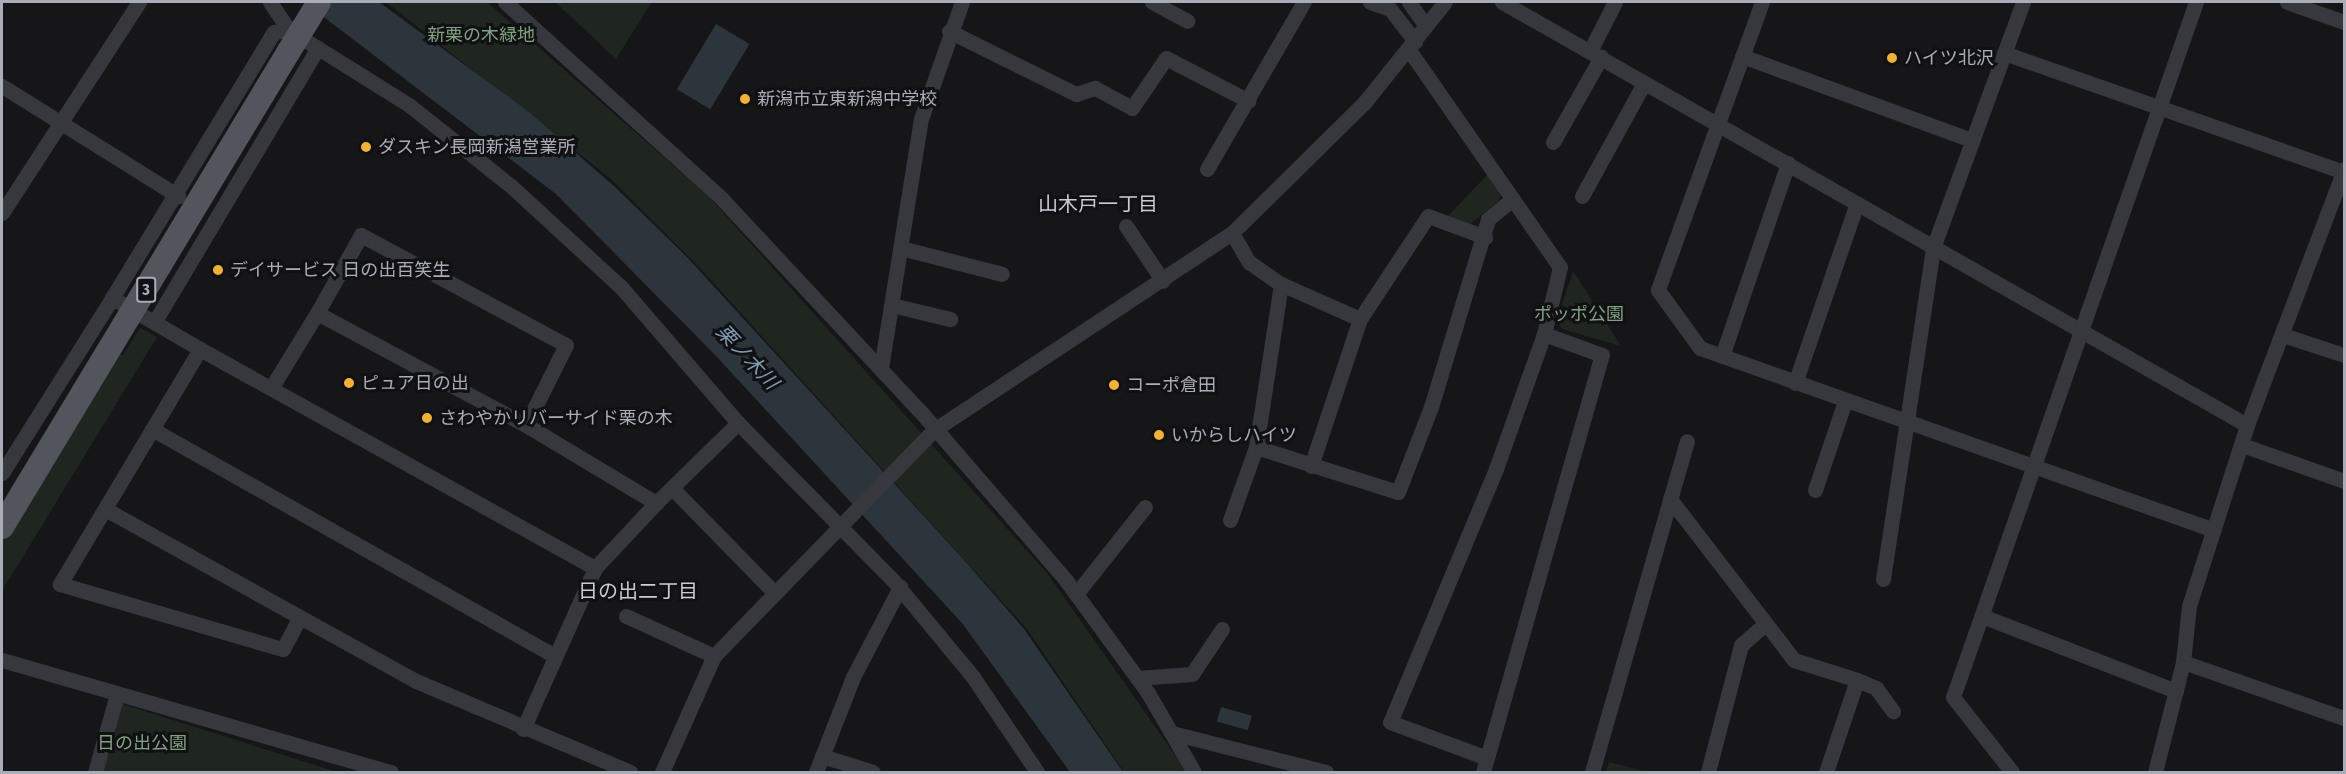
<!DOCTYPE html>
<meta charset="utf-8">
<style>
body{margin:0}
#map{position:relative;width:2346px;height:774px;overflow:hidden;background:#161618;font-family:"Fira Sans Condensed","Noto Sans JP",sans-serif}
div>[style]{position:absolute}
.green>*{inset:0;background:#1e261f}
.water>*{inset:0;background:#2c353c;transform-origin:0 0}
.street>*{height:15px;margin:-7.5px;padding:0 7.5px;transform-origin:7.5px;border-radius:7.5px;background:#37383d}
.primary>*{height:24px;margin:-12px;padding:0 12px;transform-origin:12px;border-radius:12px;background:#53555c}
.primary-bridge>*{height:24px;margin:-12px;padding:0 12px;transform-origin:12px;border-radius:12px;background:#53555c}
.dots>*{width:16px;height:16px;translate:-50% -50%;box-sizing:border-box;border:3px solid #111113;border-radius:50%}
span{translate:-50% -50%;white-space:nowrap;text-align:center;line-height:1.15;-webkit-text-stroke:6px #111113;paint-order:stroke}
.shield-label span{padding:2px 4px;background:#111113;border:2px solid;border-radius:4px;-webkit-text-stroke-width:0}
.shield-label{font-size:16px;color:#a8adb8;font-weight:700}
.park-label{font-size:18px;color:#7fa381}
.poi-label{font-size:18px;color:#a8adb8}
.left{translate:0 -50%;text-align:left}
.neighbourhood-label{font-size:20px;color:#c9ccd4}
.water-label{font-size:20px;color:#7f9bb3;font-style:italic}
.frame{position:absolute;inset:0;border:3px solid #a8adb8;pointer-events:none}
</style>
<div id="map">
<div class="green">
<i style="clip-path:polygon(386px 2px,487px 2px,709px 197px,1047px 573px,1187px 772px,1124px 772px,1027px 629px,700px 268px,611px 179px)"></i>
<i style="clip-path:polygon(555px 2px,652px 2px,616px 59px)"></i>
<i style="clip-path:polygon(1489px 173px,1501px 193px,1499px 201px,1470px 224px,1448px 216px)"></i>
<i style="clip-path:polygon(1573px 271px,1621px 346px,1562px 329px,1557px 320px)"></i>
<i style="clip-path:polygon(140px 328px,157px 337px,2px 591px,2px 502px,100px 341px,123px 355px)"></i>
<i style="clip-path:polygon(122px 704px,334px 771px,333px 772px,101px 772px)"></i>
<i style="clip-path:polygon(1609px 762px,1647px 772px,1606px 772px)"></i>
</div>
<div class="water">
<i style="clip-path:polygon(304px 2px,379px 2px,529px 112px,615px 187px,686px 256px,964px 560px,1024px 629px,1123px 772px,1070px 772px,962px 623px,717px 357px,556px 194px)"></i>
<i style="left:716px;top:24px;width:39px;height:76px;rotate:31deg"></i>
<i style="left:1221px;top:707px;width:32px;height:15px;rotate:16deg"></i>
</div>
<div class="street">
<i style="left:270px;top:2px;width:34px;rotate:56deg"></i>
<i style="left:289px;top:30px;width:142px;rotate:32deg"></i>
<i style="left:409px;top:105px;width:130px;rotate:38.5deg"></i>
<i style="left:511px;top:186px;width:149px;rotate:42.6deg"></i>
<i style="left:621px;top:287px;width:179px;rotate:49.3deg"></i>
<i style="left:738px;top:423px;width:219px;rotate:45.4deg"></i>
<i style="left:892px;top:579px;width:127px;rotate:50.4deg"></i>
<i style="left:973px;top:677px;width:115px;rotate:56deg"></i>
<i style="left:505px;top:2px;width:293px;rotate:42.2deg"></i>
<i style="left:722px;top:199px;width:290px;rotate:47deg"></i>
<i style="left:920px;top:411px;width:222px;rotate:49.2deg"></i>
<i style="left:1065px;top:579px;width:141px;rotate:53.9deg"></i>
<i style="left:1148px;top:693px;width:91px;rotate:59.8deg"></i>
<i style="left:1152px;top:2px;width:40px;rotate:28deg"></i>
<i style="left:1370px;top:2px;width:21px;rotate:19deg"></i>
<i style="left:1390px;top:9px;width:41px;rotate:52deg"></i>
<i style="left:1409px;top:2px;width:29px;rotate:55deg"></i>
<i style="left:1502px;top:2px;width:857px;rotate:29.59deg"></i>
<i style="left:1762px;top:2px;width:306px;rotate:109.9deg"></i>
<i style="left:1658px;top:290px;width:72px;rotate:54.1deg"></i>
<i style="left:1700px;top:348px;width:545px;rotate:19.5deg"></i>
<i style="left:2287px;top:2px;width:60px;rotate:19.3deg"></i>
<i style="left:949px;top:31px;width:142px;rotate:26.4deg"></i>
<i style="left:1076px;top:94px;width:20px;rotate:-18deg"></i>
<i style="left:1095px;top:88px;width:42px;rotate:28.4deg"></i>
<i style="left:1132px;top:108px;width:60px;rotate:-55.8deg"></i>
<i style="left:1166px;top:58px;width:93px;rotate:27.4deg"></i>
<i style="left:1409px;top:50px;width:264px;rotate:55.2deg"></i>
<i style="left:1560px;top:267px;width:69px;rotate:103.4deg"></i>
<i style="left:1544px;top:334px;width:143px;rotate:109.6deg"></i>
<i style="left:1496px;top:469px;width:274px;rotate:112.7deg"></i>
<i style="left:1390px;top:722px;width:103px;rotate:20.4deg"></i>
<i style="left:1590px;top:51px;width:55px;rotate:-63deg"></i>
<i style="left:2004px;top:53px;width:360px;rotate:19.3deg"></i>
<i style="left:1742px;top:56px;width:245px;rotate:20.1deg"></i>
<i style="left:2px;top:86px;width:208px;rotate:32deg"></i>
<i style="left:1553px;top:142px;width:98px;rotate:-60.5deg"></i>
<i style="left:1207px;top:169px;width:193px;rotate:-59.9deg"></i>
<i style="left:1582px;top:196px;width:129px;rotate:-61.2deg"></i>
<i style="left:2px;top:213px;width:252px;rotate:-57deg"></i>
<i style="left:1126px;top:226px;width:66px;rotate:56.1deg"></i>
<i style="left:1232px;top:233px;width:34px;rotate:60deg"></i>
<i style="left:1249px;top:262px;width:39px;rotate:35deg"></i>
<i style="left:1281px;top:284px;width:86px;rotate:23.9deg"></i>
<i style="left:901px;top:248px;width:104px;rotate:14.4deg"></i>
<i style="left:1281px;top:284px;width:165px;rotate:98.7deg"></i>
<i style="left:1256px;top:447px;width:149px;rotate:17.6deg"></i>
<i style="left:1398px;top:492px;width:91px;rotate:-68.8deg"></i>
<i style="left:1431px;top:407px;width:196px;rotate:-73.1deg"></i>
<i style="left:1488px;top:219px;width:32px;rotate:-39deg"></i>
<i style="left:892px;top:305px;width:60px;rotate:13.6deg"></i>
<i style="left:155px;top:321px;width:318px;rotate:-59.2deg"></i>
<i style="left:2283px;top:335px;width:64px;rotate:18.2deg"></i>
<i style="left:200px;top:349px;width:102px;rotate:-149.9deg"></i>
<i style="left:112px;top:298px;width:311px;rotate:-58.7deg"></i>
<i style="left:274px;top:32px;width:15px;rotate:-8deg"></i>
<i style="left:1722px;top:356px;width:204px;rotate:-71.1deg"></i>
<i style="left:881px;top:368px;width:252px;rotate:-80.9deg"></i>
<i style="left:921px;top:119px;width:124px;rotate:-70.7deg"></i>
<i style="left:1795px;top:383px;width:190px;rotate:-71deg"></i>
<i style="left:273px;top:385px;width:84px;rotate:-58.6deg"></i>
<i style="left:526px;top:425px;width:89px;rotate:-63.4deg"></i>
<i style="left:566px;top:345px;width:233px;rotate:-151.8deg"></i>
<i style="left:361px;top:235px;width:90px;rotate:119.4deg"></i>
<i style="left:317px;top:313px;width:237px;rotate:28.2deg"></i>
<i style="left:526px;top:425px;width:152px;rotate:31deg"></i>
<i style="left:656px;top:503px;width:89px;rotate:133.2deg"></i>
<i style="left:595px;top:568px;width:452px;rotate:-151deg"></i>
<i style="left:200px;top:349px;width:274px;rotate:120.8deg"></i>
<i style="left:60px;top:584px;width:232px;rotate:16.3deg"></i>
<i style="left:283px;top:649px;width:36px;rotate:-62deg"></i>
<i style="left:300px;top:617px;width:132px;rotate:28.9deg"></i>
<i style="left:416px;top:681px;width:233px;rotate:23deg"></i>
<i style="left:152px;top:429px;width:463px;rotate:29.4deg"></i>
<i style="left:2242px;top:445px;width:108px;rotate:19.4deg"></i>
<i style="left:1311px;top:466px;width:155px;rotate:-71.6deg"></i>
<i style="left:1360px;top:319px;width:123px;rotate:-56.6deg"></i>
<i style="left:1428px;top:216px;width:61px;rotate:20.2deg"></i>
<i style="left:2px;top:473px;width:207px;rotate:-57.8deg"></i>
<i style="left:672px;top:488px;width:146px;rotate:45.6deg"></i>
<i style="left:1815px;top:490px;width:94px;rotate:-71.4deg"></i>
<i style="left:1670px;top:499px;width:203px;rotate:52.4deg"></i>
<i style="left:1794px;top:660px;width:66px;rotate:17.6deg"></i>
<i style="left:1857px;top:680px;width:97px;rotate:108.6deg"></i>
<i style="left:656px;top:503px;width:115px;rotate:-44.3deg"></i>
<i style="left:105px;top:509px;width:223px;rotate:29deg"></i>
<i style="left:1230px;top:520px;width:77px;rotate:-70.4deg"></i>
<i style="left:1883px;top:579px;width:335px;rotate:-81.4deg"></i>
<i style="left:1933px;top:248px;width:262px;rotate:-69.9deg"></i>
<i style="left:1076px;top:594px;width:111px;rotate:-51.6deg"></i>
<i style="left:626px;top:616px;width:97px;rotate:24.4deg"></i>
<i style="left:1982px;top:616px;width:208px;rotate:21.1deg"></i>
<i style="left:2px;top:660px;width:405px;rotate:16.1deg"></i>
<i style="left:2183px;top:662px;width:170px;rotate:19.2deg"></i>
<i style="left:1137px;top:678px;width:55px;rotate:-4.2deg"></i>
<i style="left:1192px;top:674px;width:54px;rotate:-56.3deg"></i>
<i style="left:1857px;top:680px;width:21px;rotate:23deg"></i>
<i style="left:1876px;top:688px;width:29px;rotate:54deg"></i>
<i style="left:523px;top:729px;width:176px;rotate:-65.9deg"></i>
<i style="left:1172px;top:733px;width:159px;rotate:14.2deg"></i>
<i style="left:822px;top:756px;width:53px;rotate:17.4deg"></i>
<i style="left:95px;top:772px;width:81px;rotate:-74.2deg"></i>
<i style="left:662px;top:772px;width:127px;rotate:-65.9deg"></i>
<i style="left:714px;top:656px;width:315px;rotate:-45.8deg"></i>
<i style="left:934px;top:430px;width:357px;rotate:-33.5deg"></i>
<i style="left:1232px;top:233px;width:185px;rotate:-44.6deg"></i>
<i style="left:1364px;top:103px;width:129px;rotate:-51.3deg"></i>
<i style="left:816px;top:772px;width:102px;rotate:-68.7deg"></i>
<i style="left:853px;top:677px;width:102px;rotate:-62.4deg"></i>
<i style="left:1483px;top:772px;width:434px;rotate:-74.1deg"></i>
<i style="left:1602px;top:355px;width:62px;rotate:-160.1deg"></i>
<i style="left:1592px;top:772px;width:344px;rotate:-74deg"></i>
<i style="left:1708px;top:772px;width:131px;rotate:-75.4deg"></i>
<i style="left:1741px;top:645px;width:32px;rotate:-41deg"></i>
<i style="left:2012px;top:772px;width:95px;rotate:-128.2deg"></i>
<i style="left:1953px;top:697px;width:736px;rotate:-70.73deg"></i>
<i style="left:2155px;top:772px;width:114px;rotate:-75.7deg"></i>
<i style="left:2183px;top:662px;width:56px;rotate:-83.9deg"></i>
<i style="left:2189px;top:606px;width:190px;rotate:-72.2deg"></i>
<i style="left:2247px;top:425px;width:274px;rotate:-69.2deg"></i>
</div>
<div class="primary">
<i style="left:289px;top:51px;width:57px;rotate:-58.5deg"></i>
</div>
<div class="primary-bridge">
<i style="left:2px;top:527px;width:556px;rotate:-58.91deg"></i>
</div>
<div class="dots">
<i style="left:1892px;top:58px;background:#f2b134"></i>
<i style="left:745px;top:99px;background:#f2b134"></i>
<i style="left:366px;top:147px;background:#f2b134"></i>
<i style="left:218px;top:270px;background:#f2b134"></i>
<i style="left:349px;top:383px;background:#f2b134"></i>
<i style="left:1114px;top:385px;background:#f2b134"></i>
<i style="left:427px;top:418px;background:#f2b134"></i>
<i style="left:1159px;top:435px;background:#f2b134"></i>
</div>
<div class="shield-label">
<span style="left:146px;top:290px">3</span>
</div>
<div class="park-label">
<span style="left:481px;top:35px">新栗の木緑地</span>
<span style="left:1579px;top:314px">ポッポ公園</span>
<span style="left:142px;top:743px">日の出公園</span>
</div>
<div class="poi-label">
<span class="left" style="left:1904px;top:58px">ハイツ北沢</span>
<span class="left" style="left:757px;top:99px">新潟市立東新潟中学校</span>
<span class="left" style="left:378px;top:147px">ダスキン長岡新潟営業所</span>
<span class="left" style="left:230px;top:270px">デイサービス 日の出百笑生</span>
<span class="left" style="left:361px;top:383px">ピュア日の出</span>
<span class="left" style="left:1126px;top:385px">コーポ倉田</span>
<span class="left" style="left:439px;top:418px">さわやかリバーサイド栗の木</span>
<span class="left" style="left:1171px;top:435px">いからしハイツ</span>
</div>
<div class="neighbourhood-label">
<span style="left:1098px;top:204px">山木戸一丁目</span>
<span style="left:638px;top:591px">日の出二丁目</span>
</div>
<div class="water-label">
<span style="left:747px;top:357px;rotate:47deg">栗ノ木川</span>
</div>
<div class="frame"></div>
</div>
